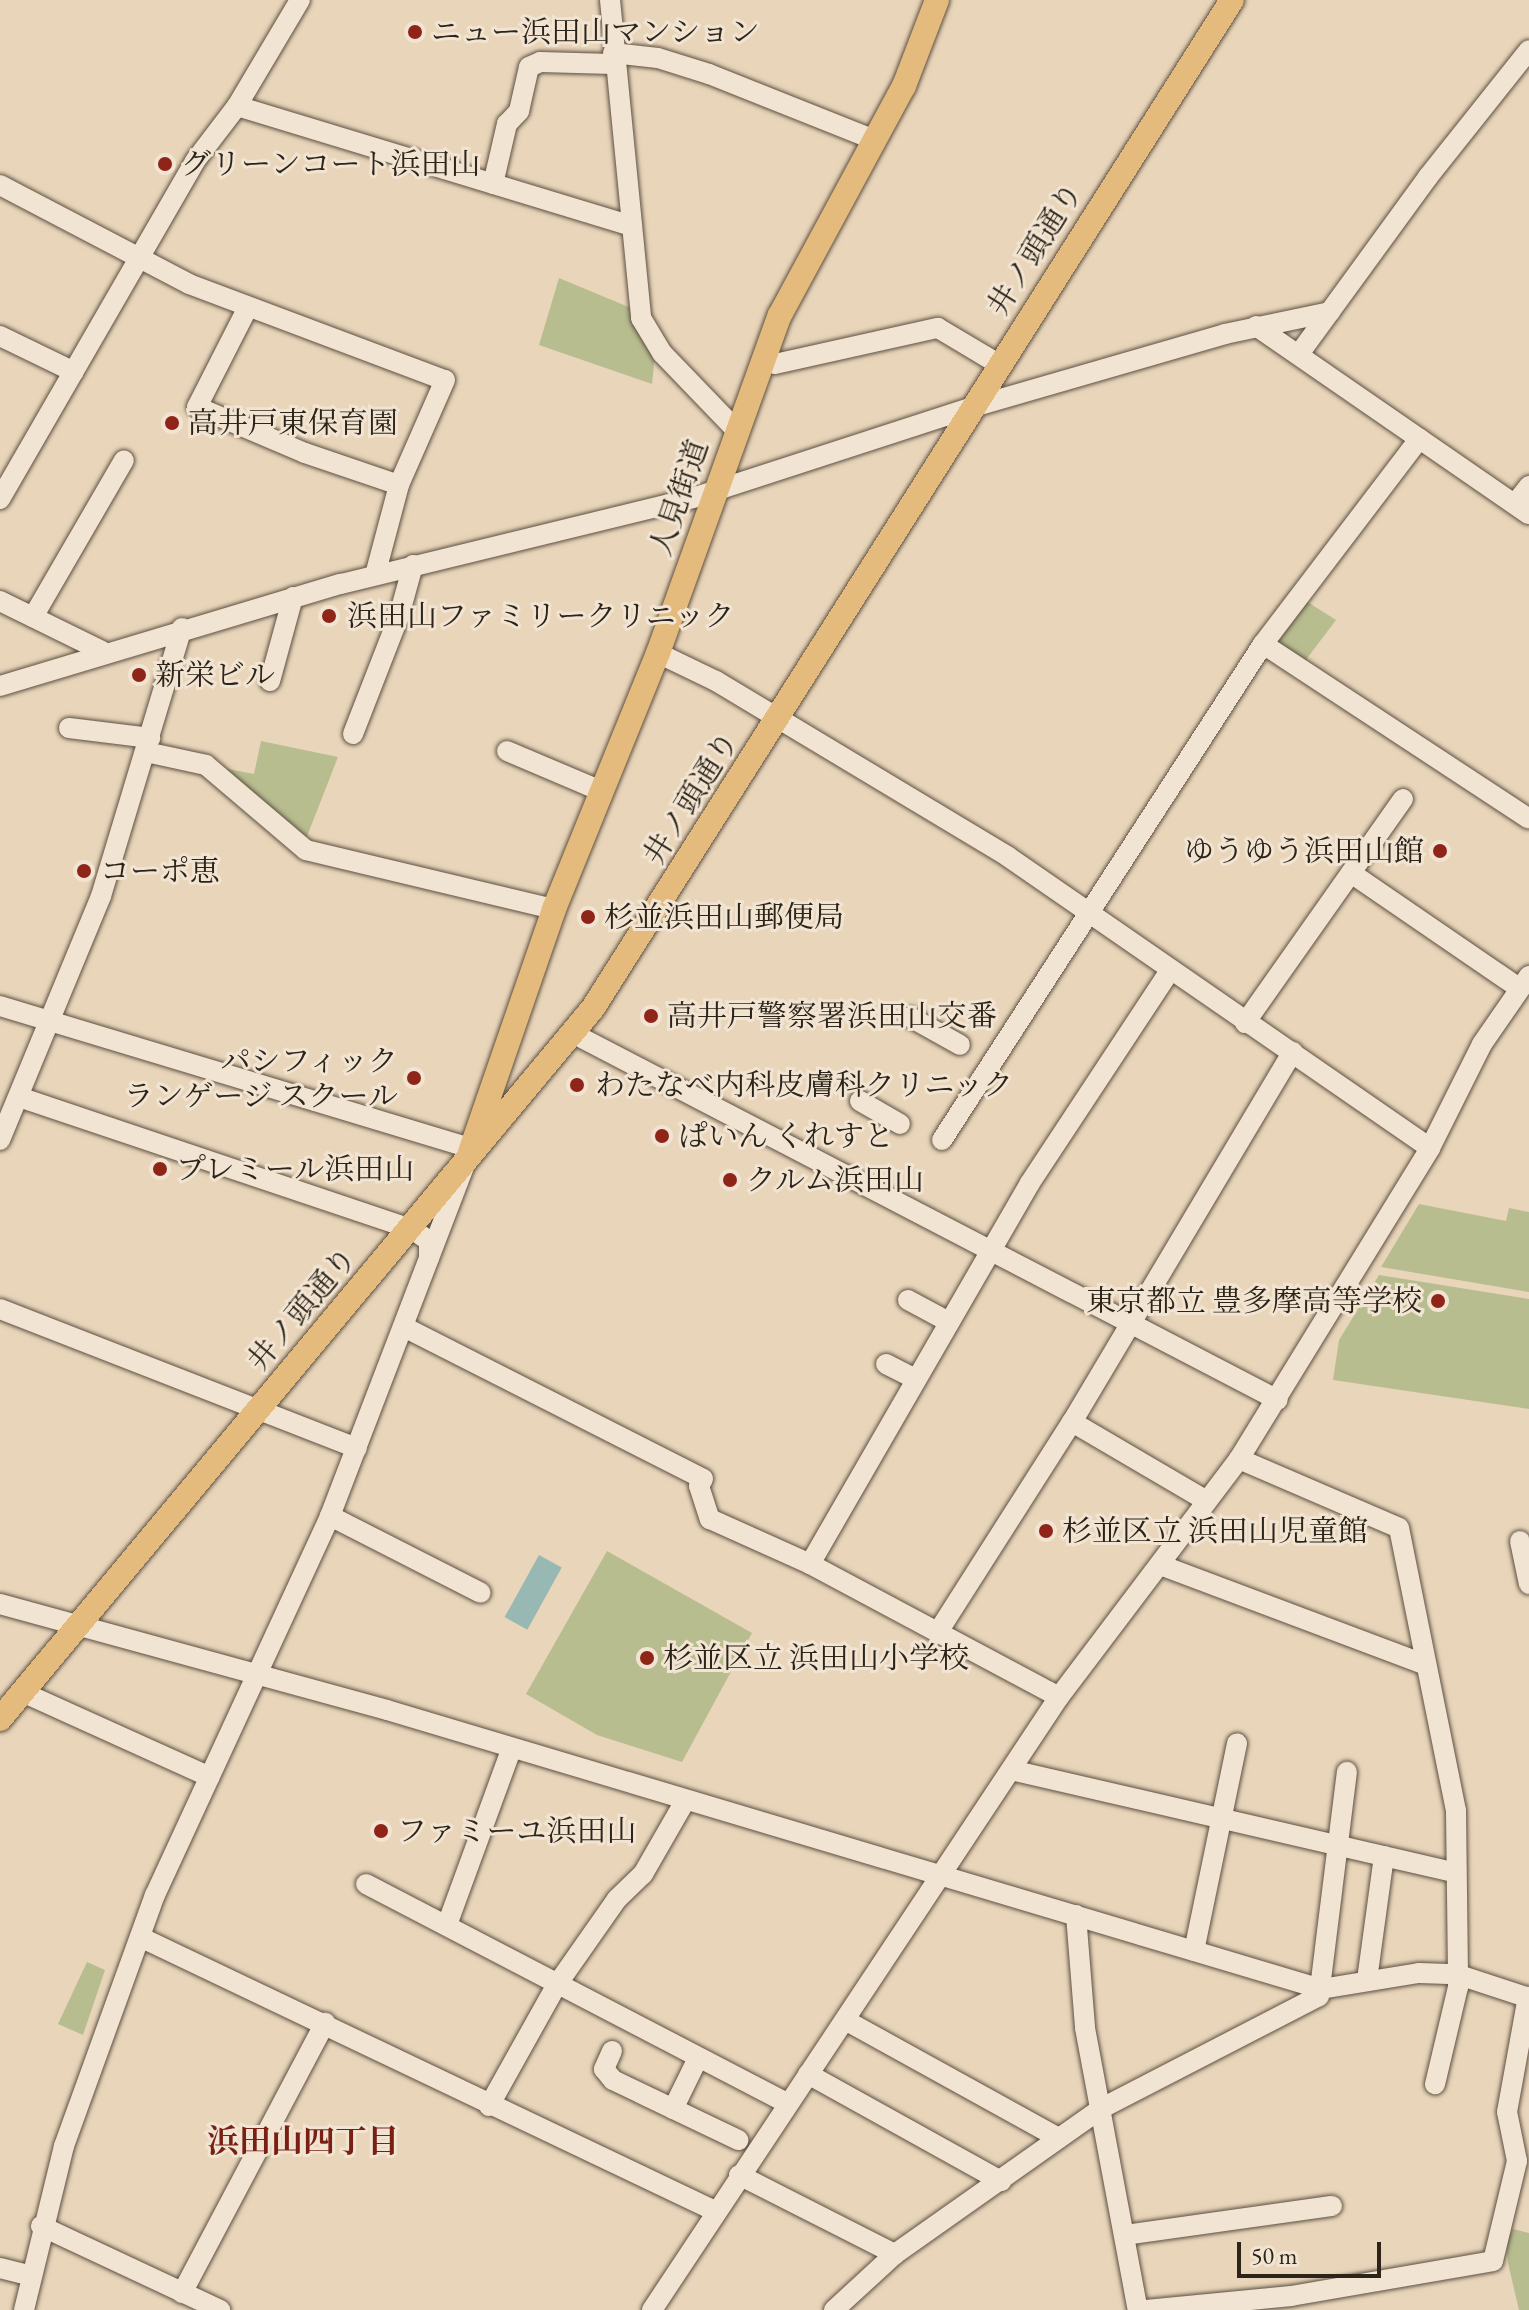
<!DOCTYPE html>
<meta charset="utf-8">
<style>
body{margin:0}
#map{position:relative;width:1529px;height:2310px;overflow:hidden;background:#e9d5ba;font-family:"EB Garamond","Noto Serif JP",serif}
div>[style]{position:absolute}
.green>*{inset:0;background:#b8bd8f}
.water>*{inset:0;background:#97b8b3;transform-origin:0 0}
.roads{filter:drop-shadow(0 0 2px #5c5041) drop-shadow(0 0 2px #5c5041)}
.minor>*{height:20px;margin:-10px;padding:0 10px;transform-origin:10px;border-radius:10px;background:#f1e4d2}
.major>*{height:24px;margin:-12px;padding:0 12px;transform-origin:12px;border-radius:12px;background:#e4ba7d}
.dots>*{width:22px;height:22px;translate:-50% -50%;box-sizing:border-box;border:4px solid #f1e4d2;border-radius:50%}
span{translate:-50% -50%;white-space:nowrap;text-align:center;line-height:1.15;-webkit-text-stroke:6px #f1e4d2;paint-order:stroke}
.poi-label{font-size:30px;color:#2d2419}
.left{translate:0 -50%;text-align:left}
.right{translate:-100% -50%;text-align:right}
.street-label{font-size:30px;color:#2d2419}
.neighbourhood-label{font-size:32px;color:#7a1f14;font-weight:700}
.scale{position:absolute;left:1237px;top:2242px;width:144px;height:36px;box-sizing:border-box;border:4px solid #2d2419;border-top:0;padding-left:10px;font-size:24px;line-height:28px;white-space:nowrap;color:#2d2419;-webkit-text-stroke:6px #f1e4d2;paint-order:stroke}
</style>
<div id="map">
<div class="green">
<i style="clip-path:polygon(559px 278px,631px 308px,642px 338px,655px 356px,652px 384px,539px 345px)"></i>
<i style="clip-path:polygon(1306px 601px,1336px 620px,1305px 661px,1274px 640px)"></i>
<i style="clip-path:polygon(261px 741px,338px 757px,304px 844px,212px 766px,254px 774px)"></i>
<i style="clip-path:polygon(1419px 1204px,1506px 1221px,1509px 1208px,1529px 1212px,1529px 1292px,1381px 1267px)"></i>
<i style="clip-path:polygon(1379px 1275px,1529px 1299px,1529px 1409px,1333px 1380px,1339px 1340px)"></i>
<i style="clip-path:polygon(607px 1551px,752px 1633px,682px 1762px,597px 1735px,526px 1694px)"></i>
<i style="clip-path:polygon(87px 1962px,105px 1970px,83px 2035px,58px 2024px)"></i>
<i style="clip-path:polygon(1513px 2229px,1529px 2233px,1529px 2310px,1519px 2310px,1508px 2263px,1506px 2242px)"></i>
</div>
<div class="water">
<i style="left:539px;top:1555px;width:26px;height:71px;rotate:29deg"></i>
</div>
<div class="roads">
<div class="minor">
<i style="left:610px;top:0;width:320px;rotate:84.4deg"></i>
<i style="left:641px;top:318px;width:41px;rotate:59deg"></i>
<i style="left:662px;top:353px;width:108px;rotate:46.1deg"></i>
<i style="left:613px;top:53px;width:45px;rotate:6.3deg"></i>
<i style="left:658px;top:58px;width:53px;rotate:17.4deg"></i>
<i style="left:709px;top:74px;width:179px;rotate:21.7deg"></i>
<i style="left:237px;top:106px;width:413px;rotate:16.9deg"></i>
<i style="left:493px;top:184px;width:62px;rotate:-76.9deg"></i>
<i style="left:507px;top:124px;width:18px;rotate:-47deg"></i>
<i style="left:519px;top:111px;width:45px;rotate:-77.2deg"></i>
<i style="left:529px;top:67px;width:12px;rotate:-24deg"></i>
<i style="left:540px;top:62px;width:73px;rotate:1.6deg"></i>
<i style="left:0;top:185px;width:213px;rotate:27.6deg"></i>
<i style="left:189px;top:284px;width:273px;rotate:20.6deg"></i>
<i style="left:445px;top:380px;width:115px;rotate:113.7deg"></i>
<i style="left:399px;top:485px;width:93px;rotate:104.9deg"></i>
<i style="left:248px;top:307px;width:112px;rotate:117deg"></i>
<i style="left:197px;top:407px;width:117px;rotate:23.1deg"></i>
<i style="left:305px;top:453px;width:99px;rotate:18.8deg"></i>
<i style="left:1256px;top:326px;width:331px;rotate:34.6deg"></i>
<i style="left:0;top:336px;width:82px;rotate:25.9deg"></i>
<i style="left:1299px;top:354px;width:219px;rotate:-53.9deg"></i>
<i style="left:1428px;top:177px;width:162px;rotate:-51.5deg"></i>
<i style="left:775px;top:364px;width:167px;rotate:-12.5deg"></i>
<i style="left:938px;top:328px;width:72px;rotate:30.8deg"></i>
<i style="left:0;top:499px;width:390px;rotate:-60deg"></i>
<i style="left:195px;top:161px;width:69px;rotate:-52.6deg"></i>
<i style="left:237px;top:106px;width:123px;rotate:-59.3deg"></i>
<i style="left:1515px;top:504px;width:23px;rotate:-52deg"></i>
<i style="left:0;top:601px;width:114px;rotate:26.1deg"></i>
<i style="left:33px;top:617px;width:181px;rotate:-59.9deg"></i>
<i style="left:1263px;top:644px;width:318px;rotate:33.3deg"></i>
<i style="left:658px;top:653px;width:64px;rotate:25.8deg"></i>
<i style="left:716px;top:681px;width:340px;rotate:31deg"></i>
<i style="left:1007px;top:856px;width:514px;rotate:34.62deg"></i>
<i style="left:270px;top:681px;width:87px;rotate:-74.7deg"></i>
<i style="left:0;top:686px;width:356px;rotate:-16.7deg"></i>
<i style="left:341px;top:584px;width:362px;rotate:-13.7deg"></i>
<i style="left:693px;top:498px;width:298px;rotate:-18deg"></i>
<i style="left:976px;top:406px;width:259px;rotate:-16.1deg"></i>
<i style="left:1225px;top:334px;width:107px;rotate:-11.8deg"></i>
<i style="left:69px;top:728px;width:82px;rotate:7deg"></i>
<i style="left:353px;top:734px;width:127px;rotate:-68.7deg"></i>
<i style="left:399px;top:616px;width:53px;rotate:-74.6deg"></i>
<i style="left:507px;top:751px;width:100px;rotate:23deg"></i>
<i style="left:146px;top:752px;width:61px;rotate:12.2deg"></i>
<i style="left:206px;top:765px;width:131px;rotate:40.4deg"></i>
<i style="left:306px;top:850px;width:255px;rotate:13.4deg"></i>
<i style="left:1351px;top:873px;width:204px;rotate:34.4deg"></i>
<i style="left:0;top:1006px;width:492px;rotate:16.8deg"></i>
<i style="left:910px;top:1017px;width:57px;rotate:29.2deg"></i>
<i style="left:1245px;top:1023px;width:274px;rotate:-54.8deg"></i>
<i style="left:574px;top:1034px;width:793px;rotate:27.47deg"></i>
<i style="left:19px;top:1097px;width:415px;rotate:18.6deg"></i>
<i style="left:412px;top:1229px;width:21px;rotate:35deg"></i>
<i style="left:429px;top:1241px;width:17px;rotate:90deg"></i>
<i style="left:860px;top:1101px;width:46px;rotate:29.9deg"></i>
<i style="left:0;top:1140px;width:264px;rotate:-67.5deg"></i>
<i style="left:101px;top:896px;width:280px;rotate:-73.2deg"></i>
<i style="left:942px;top:1140px;width:591px;rotate:-57.09deg"></i>
<i style="left:1263px;top:644px;width:258px;rotate:-52.7deg"></i>
<i style="left:908px;top:1300px;width:47px;rotate:28.2deg"></i>
<i style="left:0;top:1309px;width:383px;rotate:21.3deg"></i>
<i style="left:404px;top:1327px;width:335px;rotate:26.9deg"></i>
<i style="left:703px;top:1479px;width:8px;rotate:120deg"></i>
<i style="left:699px;top:1486px;width:35px;rotate:72deg"></i>
<i style="left:710px;top:1519px;width:110px;rotate:24.2deg"></i>
<i style="left:810px;top:1564px;width:282px;rotate:28.1deg"></i>
<i style="left:886px;top:1364px;width:34px;rotate:27deg"></i>
<i style="left:1072px;top:1422px;width:154px;rotate:30.4deg"></i>
<i style="left:1239px;top:1459px;width:174px;rotate:23.3deg"></i>
<i style="left:1399px;top:1528px;width:289px;rotate:78.6deg"></i>
<i style="left:1456px;top:1811px;width:176px;rotate:89.3deg"></i>
<i style="left:1458px;top:1987px;width:100px;rotate:103.3deg"></i>
<i style="left:330px;top:1516px;width:169px;rotate:27deg"></i>
<i style="left:1520px;top:1541px;width:44px;rotate:78.2deg"></i>
<i style="left:810px;top:1564px;width:440px;rotate:-60deg"></i>
<i style="left:1030px;top:1183px;width:254px;rotate:-56.6deg"></i>
<i style="left:1160px;top:1565px;width:284px;rotate:20.6deg"></i>
<i style="left:0;top:1604px;width:401px;rotate:15.3deg"></i>
<i style="left:387px;top:1710px;width:975px;rotate:16.63deg"></i>
<i style="left:1321px;top:1989px;width:99px;rotate:-9.3deg"></i>
<i style="left:1419px;top:1973px;width:37px;rotate:2deg"></i>
<i style="left:1456px;top:1974px;width:77px;rotate:18.2deg"></i>
<i style="left:938px;top:1632px;width:249px;rotate:-57.5deg"></i>
<i style="left:1072px;top:1422px;width:431px;rotate:-59.2deg"></i>
<i style="left:22px;top:1692px;width:206px;rotate:24.3deg"></i>
<i style="left:1011px;top:1770px;width:454px;rotate:13deg"></i>
<i style="left:366px;top:1884px;width:475px;rotate:27.5deg"></i>
<i style="left:1076px;top:1915px;width:113px;rotate:85.4deg"></i>
<i style="left:1085px;top:2028px;width:287px;rotate:79.4deg"></i>
<i style="left:447px;top:1925px;width:186px;rotate:-69.9deg"></i>
<i style="left:140px;top:1937px;width:637px;rotate:25.48deg"></i>
<i style="left:1194px;top:1951px;width:212px;rotate:-78.3deg"></i>
<i style="left:1367px;top:1980px;width:125px;rotate:-82.2deg"></i>
<i style="left:845px;top:2020px;width:244px;rotate:28.9deg"></i>
<i style="left:612px;top:2051px;width:20px;rotate:114deg"></i>
<i style="left:604px;top:2069px;width:14px;rotate:51deg"></i>
<i style="left:613px;top:2080px;width:139px;rotate:25.6deg"></i>
<i style="left:808px;top:2074px;width:221px;rotate:29deg"></i>
<i style="left:489px;top:2106px;width:137px;rotate:-60.8deg"></i>
<i style="left:556px;top:1986px;width:106px;rotate:-55deg"></i>
<i style="left:617px;top:1899px;width:36px;rotate:-44deg"></i>
<i style="left:643px;top:1874px;width:84px;rotate:-60.1deg"></i>
<i style="left:673px;top:2109px;width:57px;rotate:-63.9deg"></i>
<i style="left:739px;top:2175px;width:175px;rotate:26.9deg"></i>
<i style="left:41px;top:2226px;width:198px;rotate:25.1deg"></i>
<i style="left:1125px;top:2235px;width:209px;rotate:-8deg"></i>
<i style="left:0;top:2268px;width:32px;rotate:14deg"></i>
<i style="left:182px;top:2293px;width:306px;rotate:-62.1deg"></i>
<i style="left:24px;top:2310px;width:169px;rotate:-76.3deg"></i>
<i style="left:64px;top:2146px;width:267px;rotate:-70.1deg"></i>
<i style="left:155px;top:1895px;width:417px;rotate:-65.2deg"></i>
<i style="left:330px;top:1516px;width:374px;rotate:-69deg"></i>
<i style="left:652px;top:2310px;width:736px;rotate:-56.42deg"></i>
<i style="left:1059px;top:1697px;width:298px;rotate:-52.9deg"></i>
<i style="left:1239px;top:1459px;width:365px;rotate:-58.4deg"></i>
<i style="left:1430px;top:1148px;width:116px;rotate:-63.4deg"></i>
<i style="left:1482px;top:1044px;width:83px;rotate:-55.3deg"></i>
<i style="left:834px;top:2310px;width:83px;rotate:-42.6deg"></i>
<i style="left:895px;top:2254px;width:253px;rotate:-35.2deg"></i>
<i style="left:1102px;top:2108px;width:244px;rotate:-27.3deg"></i>
<i style="left:1319px;top:1996px;width:226px;rotate:-82.9deg"></i>
<i style="left:1146px;top:2310px;width:146px;rotate:-5.5deg"></i>
<i style="left:1291px;top:2296px;width:205px;rotate:-9.8deg"></i>
<i style="left:1493px;top:2261px;width:103px;rotate:-76.5deg"></i>
<i style="left:1517px;top:2161px;width:50px;rotate:-101.5deg"></i>
<i style="left:1507px;top:2112px;width:117px;rotate:-79.7deg"></i>
</div>
<div class="major">
<i style="left:470px;top:1152px;width:257px;rotate:-70.9deg"></i>
<i style="left:554px;top:909px;width:276px;rotate:-67.9deg"></i>
<i style="left:658px;top:653px;width:359px;rotate:-70.2deg"></i>
<i style="left:780px;top:315px;width:260px;rotate:-61.6deg"></i>
<i style="left:904px;top:86px;width:92px;rotate:-69deg"></i>
<i style="left:0;top:1719px;width:926px;rotate:-50.17deg"></i>
<i style="left:593px;top:1008px;width:1193px;rotate:-57.63deg"></i>
</div>
</div>
<div class="dots">
<i style="left:415px;top:32px;background:#8f2418"></i>
<i style="left:165px;top:164px;background:#8f2418"></i>
<i style="left:172px;top:423px;background:#8f2418"></i>
<i style="left:329px;top:616px;background:#8f2418"></i>
<i style="left:139px;top:675px;background:#8f2418"></i>
<i style="left:1440px;top:851px;background:#8f2418"></i>
<i style="left:84px;top:871px;background:#8f2418"></i>
<i style="left:588px;top:917px;background:#8f2418"></i>
<i style="left:651px;top:1016px;background:#8f2418"></i>
<i style="left:414px;top:1078px;background:#8f2418"></i>
<i style="left:577px;top:1085px;background:#8f2418"></i>
<i style="left:662px;top:1136px;background:#8f2418"></i>
<i style="left:160px;top:1169px;background:#8f2418"></i>
<i style="left:730px;top:1180px;background:#8f2418"></i>
<i style="left:1438px;top:1301px;background:#8f2418"></i>
<i style="left:1046px;top:1531px;background:#8f2418"></i>
<i style="left:647px;top:1658px;background:#8f2418"></i>
<i style="left:381px;top:1831px;background:#8f2418"></i>
</div>
<div class="poi-label">
<span class="left" style="left:431px;top:32px">ニュー浜田山マンション</span>
<span class="left" style="left:181px;top:164px">グリーンコート浜田山</span>
<span class="left" style="left:188px;top:423px">高井戸東保育園</span>
<span class="left" style="left:347px;top:616px">浜田山ファミリークリニック</span>
<span class="left" style="left:155px;top:675px">新栄ビル</span>
<span class="right" style="left:1424px;top:851px">ゆうゆう浜田山館</span>
<span class="left" style="left:100px;top:871px">コーポ恵</span>
<span class="left" style="left:604px;top:917px">杉並浜田山郵便局</span>
<span class="left" style="left:667px;top:1016px">高井戸警察署浜田山交番</span>
<span class="right" style="left:398px;top:1078px">パシフィック<br>ランゲージ スクール</span>
<span class="left" style="left:595px;top:1085px">わたなべ内科皮膚科クリニック</span>
<span class="left" style="left:678px;top:1136px">ぱいん くれすと</span>
<span class="left" style="left:176px;top:1169px">プレミール浜田山</span>
<span class="left" style="left:746px;top:1180px">クルム浜田山</span>
<span class="right" style="left:1422px;top:1301px">東京都立 豊多摩高等学校</span>
<span class="left" style="left:1062px;top:1531px">杉並区立 浜田山児童館</span>
<span class="left" style="left:663px;top:1658px">杉並区立 浜田山小学校</span>
<span class="left" style="left:397px;top:1831px">ファミーユ浜田山</span>
</div>
<div class="street-label">
<span style="left:1035px;top:249px;rotate:-58deg">井ノ頭通り</span>
<span style="left:679px;top:498px;rotate:-71deg">人見街道</span>
<span style="left:691px;top:798px;rotate:-58deg">井ノ頭通り</span>
<span style="left:302px;top:1309px;rotate:-50deg">井ノ頭通り</span>
</div>
<div class="neighbourhood-label">
<span style="left:303px;top:2141px">浜田山四丁目</span>
</div>
<div class="scale">50 m</div>
</div>
